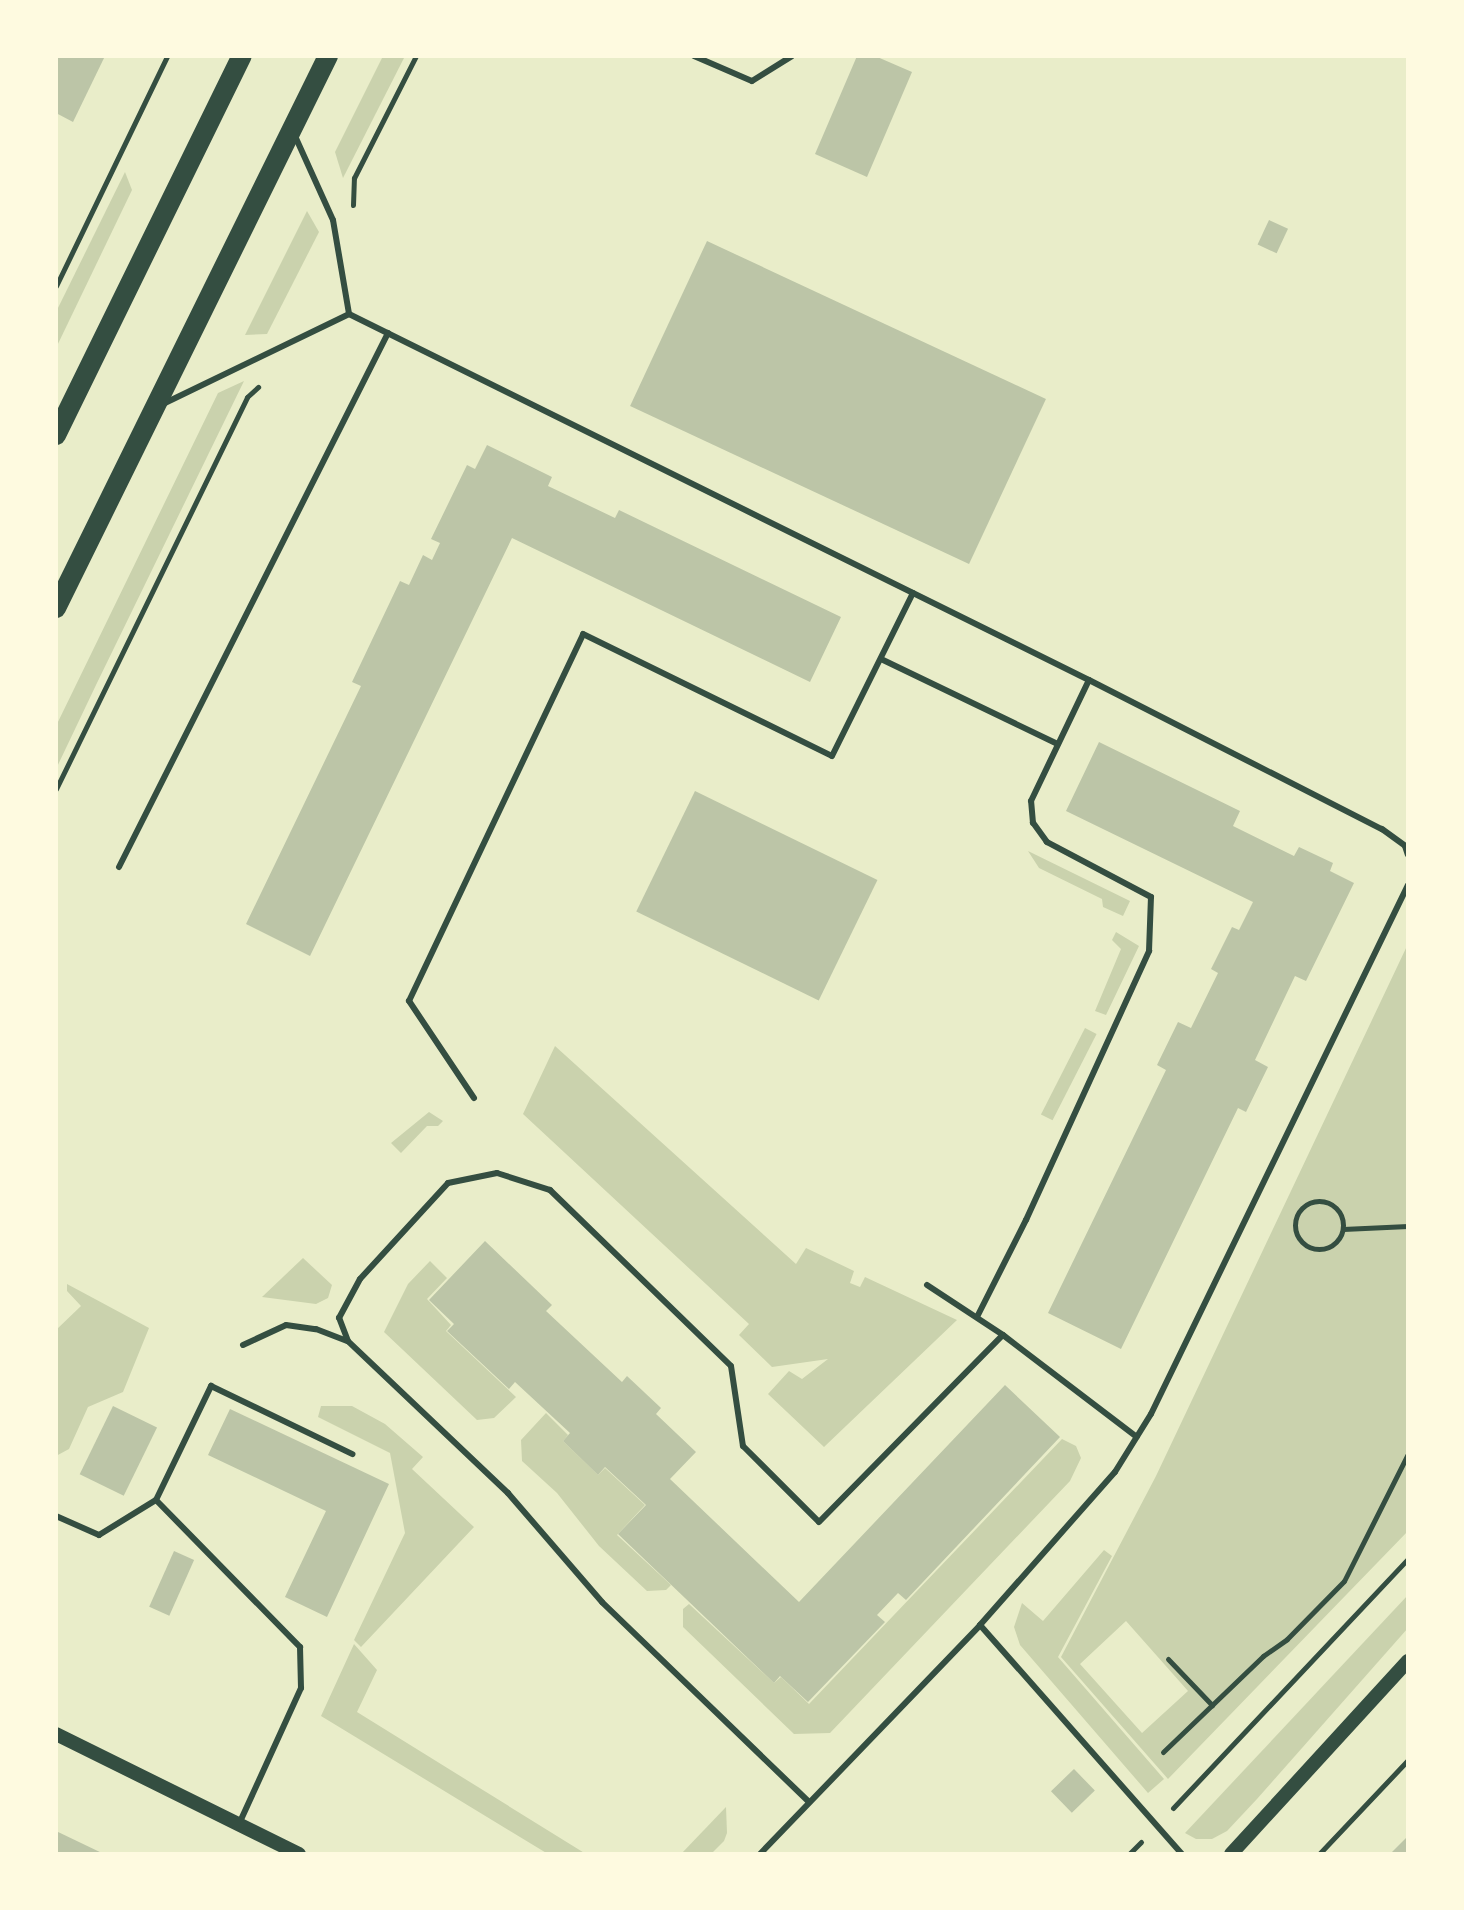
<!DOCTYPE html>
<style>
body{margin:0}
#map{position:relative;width:1464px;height:1910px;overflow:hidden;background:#e9edc9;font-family:"Playfair Display",serif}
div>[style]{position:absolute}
.green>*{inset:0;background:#cad2ad;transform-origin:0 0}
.building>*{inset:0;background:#bcc5a7;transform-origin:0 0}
.path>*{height:5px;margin:-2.5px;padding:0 2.5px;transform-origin:2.5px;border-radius:2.5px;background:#344e41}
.path>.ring{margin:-2.5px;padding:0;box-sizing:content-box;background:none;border:5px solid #344e41;border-radius:50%}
.service>*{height:6px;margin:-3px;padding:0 3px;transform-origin:3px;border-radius:3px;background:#344e41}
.tertiary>*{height:14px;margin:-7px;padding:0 7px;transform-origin:7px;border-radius:7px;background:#344e41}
.primary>*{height:20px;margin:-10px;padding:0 10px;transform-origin:10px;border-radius:10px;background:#344e41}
span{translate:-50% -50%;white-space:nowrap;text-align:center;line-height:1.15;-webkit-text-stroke:8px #fefae0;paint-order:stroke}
.frame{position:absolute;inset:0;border:58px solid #fefae0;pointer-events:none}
</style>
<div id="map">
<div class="green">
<i style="clip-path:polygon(383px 56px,405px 56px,343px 178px,335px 152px)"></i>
<i style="clip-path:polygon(125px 172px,132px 190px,56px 348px,56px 312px)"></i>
<i style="clip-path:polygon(307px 211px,319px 232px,267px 334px,245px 335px)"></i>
<i style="clip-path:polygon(244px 381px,96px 685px,56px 769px,56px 726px,218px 393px)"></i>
<i style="clip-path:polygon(1028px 851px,1130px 901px,1123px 916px,1103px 907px,1102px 899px,1039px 868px)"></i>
<i style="clip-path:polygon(1116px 932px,1139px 946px,1106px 1015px,1095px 1011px,1121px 949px,1112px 940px)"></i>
<i style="clip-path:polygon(evenodd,1407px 946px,1408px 1531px,1168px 1779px,1061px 1657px,1156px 1476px,1407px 946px,1126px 1621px,1188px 1691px,1142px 1733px,1080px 1664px,1126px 1621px)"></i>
<i style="left:1085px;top:1028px;width:13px;height:97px;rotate:27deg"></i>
<i style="clip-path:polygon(555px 1046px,796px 1264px,806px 1248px,854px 1271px,850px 1283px,860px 1287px,865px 1277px,957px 1320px,824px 1447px,768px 1394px,789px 1371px,802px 1379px,828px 1359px,772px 1367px,739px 1335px,749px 1324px,523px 1114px)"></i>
<i style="clip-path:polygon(429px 1112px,443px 1121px,438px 1126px,427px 1126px,401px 1153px,391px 1143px)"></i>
<i style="clip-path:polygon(303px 1258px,332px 1285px,328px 1298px,316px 1304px,262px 1297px)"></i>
<i style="clip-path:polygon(430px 1261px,447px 1278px,427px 1299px,451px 1325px,446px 1331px,516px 1397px,494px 1418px,477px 1420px,384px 1332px,408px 1284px)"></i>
<i style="clip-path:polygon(67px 1284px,149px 1328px,123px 1392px,88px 1407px,69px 1449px,56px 1456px,56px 1330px,81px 1306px,67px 1291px)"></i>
<i style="clip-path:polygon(321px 1406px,352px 1406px,385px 1424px,423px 1457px,412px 1469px,474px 1527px,361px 1647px,354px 1640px,405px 1533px,390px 1453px,318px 1417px)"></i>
<i style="clip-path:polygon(546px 1413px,568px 1435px,563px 1441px,598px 1475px,605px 1468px,645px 1505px,617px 1535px,671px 1585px,666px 1590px,647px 1591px,599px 1546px,557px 1493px,522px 1461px,521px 1440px)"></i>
<i style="clip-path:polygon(1062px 1439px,1076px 1446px,1081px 1458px,1070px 1481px,830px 1733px,794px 1734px,683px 1627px,683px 1609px,689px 1604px,774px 1683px,781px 1677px,809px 1704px)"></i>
<i style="clip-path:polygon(1104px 1550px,1112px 1556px,1058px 1657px,1164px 1779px,1148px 1793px,1020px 1645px,1014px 1627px,1022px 1603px,1043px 1621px)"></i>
<i style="clip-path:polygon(1408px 1595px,1408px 1628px,1257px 1799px,1227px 1831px,1212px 1839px,1196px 1839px,1185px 1833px)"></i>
<i style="clip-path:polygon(354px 1644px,377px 1670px,357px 1712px,586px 1854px,548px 1854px,321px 1716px)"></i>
<i style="clip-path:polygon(726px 1807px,727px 1833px,724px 1841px,711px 1854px,681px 1854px)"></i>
</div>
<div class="building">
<i style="clip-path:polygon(56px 56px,105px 56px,73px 122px,56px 113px)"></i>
<i style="clip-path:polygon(857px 56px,875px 56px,912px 72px,867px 177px,815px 154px)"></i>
<i style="left:1269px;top:220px;width:21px;height:27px;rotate:25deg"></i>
<i style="left:707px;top:241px;width:374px;height:182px;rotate:25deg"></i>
<i style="clip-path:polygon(487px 445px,552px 477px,548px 486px,615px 518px,619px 510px,841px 617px,810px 682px,512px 538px,310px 956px,246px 924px,361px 686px,352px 682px,400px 581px,409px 585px,423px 555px,432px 560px,440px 543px,431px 539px,467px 465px,475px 469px)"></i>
<i style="clip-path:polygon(1099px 742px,1240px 811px,1233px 826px,1294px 856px,1299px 847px,1333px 863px,1330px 871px,1354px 883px,1306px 981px,1295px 976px,1255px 1060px,1268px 1067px,1246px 1112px,1238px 1108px,1121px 1349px,1048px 1313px,1166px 1070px,1157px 1065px,1178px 1022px,1191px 1028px,1218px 973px,1211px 969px,1232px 927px,1239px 930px,1253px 902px,1066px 811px)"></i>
<i style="left:695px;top:791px;width:203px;height:134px;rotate:26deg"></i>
<i style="clip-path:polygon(485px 1241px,552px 1305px,546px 1311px,622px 1382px,627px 1376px,661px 1408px,656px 1414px,696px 1452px,670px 1479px,799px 1602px,1005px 1385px,1060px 1437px,906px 1600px,898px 1593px,877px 1615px,885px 1622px,808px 1702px,780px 1676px,774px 1683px,618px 1534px,646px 1505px,605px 1467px,598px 1475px,563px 1441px,570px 1433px,515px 1382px,509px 1389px,447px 1331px,454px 1324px,429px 1300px)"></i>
<i style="left:113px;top:1406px;width:49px;height:76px;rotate:26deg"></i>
<i style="clip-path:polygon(230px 1409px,389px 1484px,327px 1617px,285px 1597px,326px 1511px,208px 1455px)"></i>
<i style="left:174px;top:1551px;width:22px;height:61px;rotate:24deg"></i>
<i style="left:1074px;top:1769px;width:30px;height:32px;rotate:46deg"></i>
<i style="clip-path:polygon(56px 1831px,104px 1854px,56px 1854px)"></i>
<i style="clip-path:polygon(1408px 1836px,1408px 1854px,1390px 1854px)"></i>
</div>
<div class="path">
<i style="left:353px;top:205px;width:27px;rotate:-88deg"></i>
<i style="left:354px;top:178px;width:137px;rotate:-63.1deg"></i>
<i style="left:56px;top:286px;width:255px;rotate:-64.2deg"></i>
<i style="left:56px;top:789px;width:436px;rotate:-64deg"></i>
<i style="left:247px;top:397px;width:15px;rotate:-42deg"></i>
<i class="ring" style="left:1295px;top:1201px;width:43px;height:43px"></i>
<i style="left:1343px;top:1229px;width:65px;rotate:-2.6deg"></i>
<i style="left:1168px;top:1659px;width:64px;rotate:46.3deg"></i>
<i style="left:1163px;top:1752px;width:139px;rotate:-43.8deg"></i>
<i style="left:1263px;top:1656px;width:29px;rotate:-35deg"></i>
<i style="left:1287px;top:1639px;width:81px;rotate:-45.5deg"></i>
<i style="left:1344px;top:1581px;width:142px;rotate:-63.3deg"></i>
<i style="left:1173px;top:1808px;width:342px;rotate:-46.7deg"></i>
<i style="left:1129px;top:1854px;width:17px;rotate:-45deg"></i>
<i style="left:1319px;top:1854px;width:129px;rotate:-46.6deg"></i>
</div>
<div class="service">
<i style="left:694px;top:56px;width:63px;rotate:23.3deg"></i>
<i style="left:752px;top:81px;width:47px;rotate:-32deg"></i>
<i style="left:295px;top:136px;width:92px;rotate:65.7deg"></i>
<i style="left:333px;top:220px;width:95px;rotate:80.3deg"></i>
<i style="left:349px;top:314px;width:826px;rotate:26.32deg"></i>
<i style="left:165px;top:403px;width:204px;rotate:-25.8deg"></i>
<i style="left:881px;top:659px;width:196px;rotate:25.7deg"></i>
<i style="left:119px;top:867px;width:598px;rotate:-63.26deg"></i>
<i style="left:474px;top:1098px;width:117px;rotate:-123.8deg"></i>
<i style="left:409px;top:1001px;width:406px;rotate:-64.6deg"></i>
<i style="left:583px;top:634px;width:277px;rotate:26.1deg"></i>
<i style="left:832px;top:756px;width:182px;rotate:-63.6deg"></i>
<i style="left:927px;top:1285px;width:91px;rotate:33.3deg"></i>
<i style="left:1003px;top:1335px;width:168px;rotate:37.3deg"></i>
<i style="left:977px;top:1317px;width:109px;rotate:-63.2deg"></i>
<i style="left:1026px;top:1220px;width:296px;rotate:-65.4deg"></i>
<i style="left:1149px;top:951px;width:54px;rotate:-87.9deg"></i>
<i style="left:1151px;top:897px;width:118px;rotate:-152.1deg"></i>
<i style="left:1047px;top:842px;width:24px;rotate:-126deg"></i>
<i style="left:1033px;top:823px;width:22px;rotate:-95deg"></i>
<i style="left:1031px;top:801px;width:134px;rotate:-64.4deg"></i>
<i style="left:1089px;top:680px;width:329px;rotate:27deg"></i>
<i style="left:1382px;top:829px;width:29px;rotate:36deg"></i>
<i style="left:1405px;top:846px;width:9px;rotate:72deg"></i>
<i style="left:243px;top:1345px;width:47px;rotate:-24.9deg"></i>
<i style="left:286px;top:1325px;width:30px;rotate:8deg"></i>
<i style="left:316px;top:1329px;width:34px;rotate:21deg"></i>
<i style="left:156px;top:1500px;width:206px;rotate:45.6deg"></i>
<i style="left:300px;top:1647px;width:41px;rotate:88.6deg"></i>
<i style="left:301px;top:1688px;width:149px;rotate:114.5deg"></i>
<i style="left:56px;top:1516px;width:47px;rotate:23.8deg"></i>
<i style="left:99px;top:1535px;width:67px;rotate:-31.6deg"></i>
<i style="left:156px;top:1500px;width:127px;rotate:-64.2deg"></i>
<i style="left:211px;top:1386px;width:157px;rotate:25.7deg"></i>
<i style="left:980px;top:1625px;width:305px;rotate:48.6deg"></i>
<i style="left:808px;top:1801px;width:286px;rotate:-136deg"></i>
<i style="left:602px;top:1602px;width:144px;rotate:-130.8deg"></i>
<i style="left:508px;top:1493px;width:221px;rotate:-136.5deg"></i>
<i style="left:348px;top:1341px;width:25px;rotate:-111deg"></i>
<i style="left:339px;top:1318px;width:44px;rotate:-61.7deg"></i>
<i style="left:360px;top:1279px;width:130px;rotate:-47.5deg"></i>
<i style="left:448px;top:1183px;width:50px;rotate:-11.5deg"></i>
<i style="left:497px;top:1173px;width:56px;rotate:17.8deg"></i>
<i style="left:550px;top:1190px;width:252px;rotate:44.2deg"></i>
<i style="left:731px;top:1366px;width:81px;rotate:81.5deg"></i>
<i style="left:743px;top:1446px;width:107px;rotate:45deg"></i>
<i style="left:819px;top:1522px;width:262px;rotate:-45.5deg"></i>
<i style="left:760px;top:1854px;width:318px;rotate:-46.1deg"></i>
<i style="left:980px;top:1625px;width:204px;rotate:-48.6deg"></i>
<i style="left:1115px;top:1472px;width:68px;rotate:-58.2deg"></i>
<i style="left:1151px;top:1414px;width:588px;rotate:-64.09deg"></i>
</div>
<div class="tertiary">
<i style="left:56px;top:1734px;width:271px;rotate:26.3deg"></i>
<i style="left:1231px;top:1854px;width:262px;rotate:-47.5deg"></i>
</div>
<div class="primary">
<i style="left:56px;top:435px;width:422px;rotate:-63.9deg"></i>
<i style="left:56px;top:608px;width:615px;rotate:-63.77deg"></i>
</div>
<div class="frame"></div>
</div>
